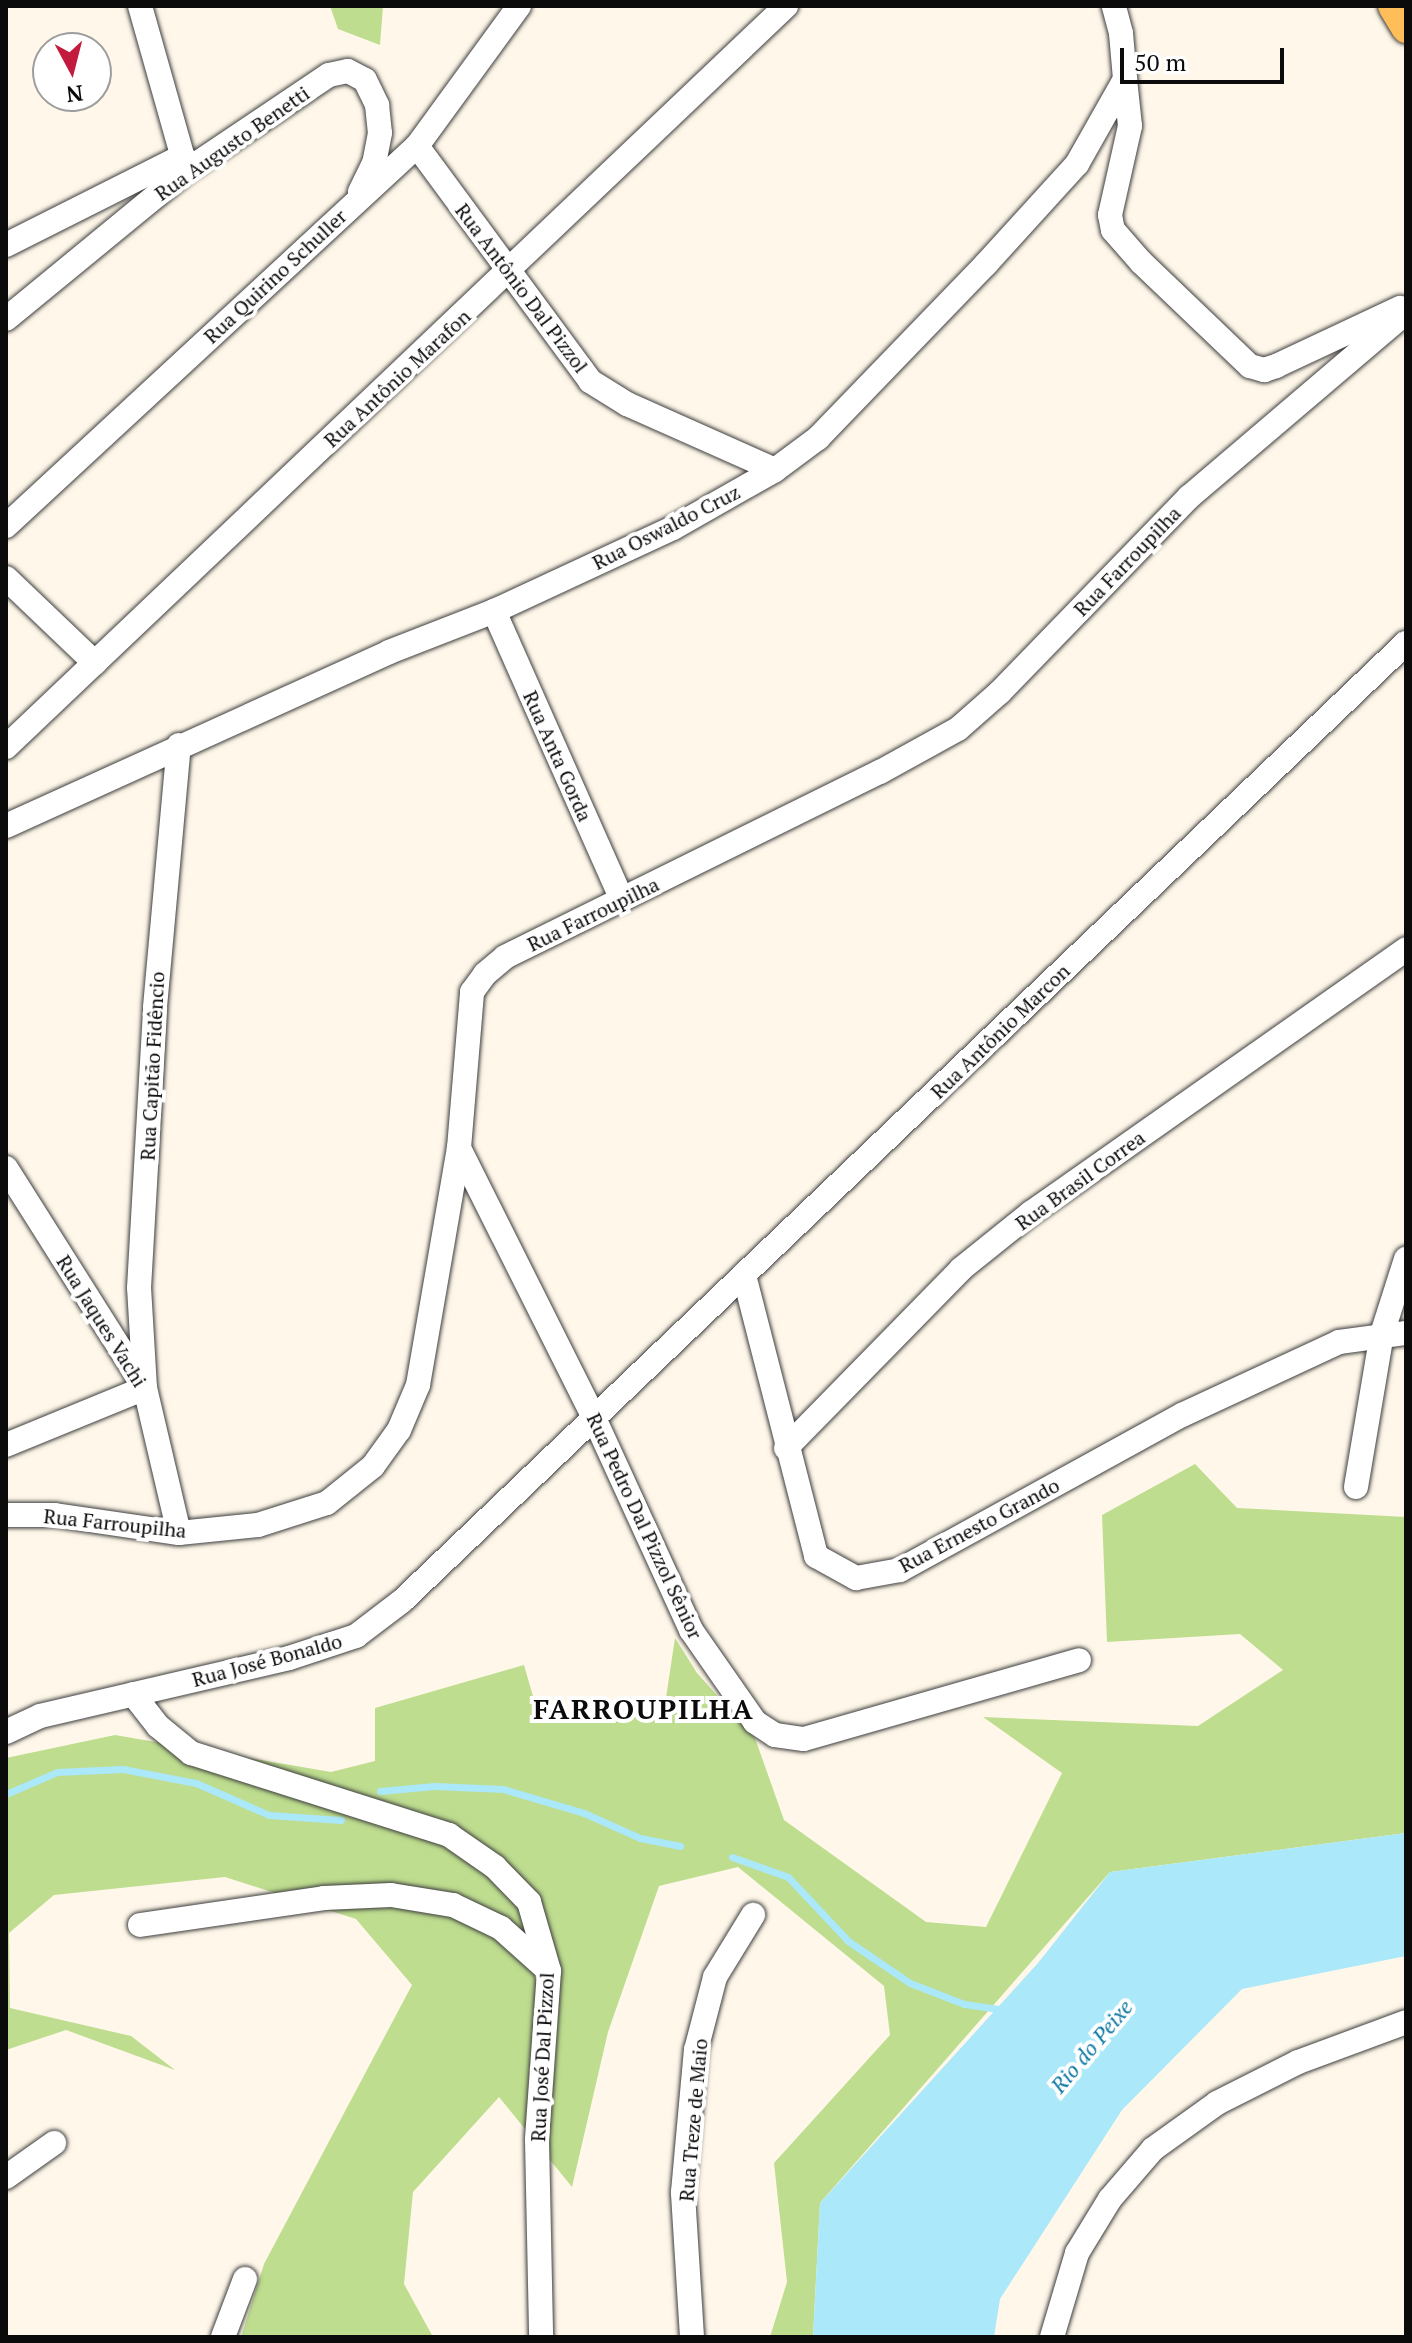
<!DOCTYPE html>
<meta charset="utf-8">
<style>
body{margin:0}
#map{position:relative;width:1412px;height:2343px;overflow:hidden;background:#fff8ea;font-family:"PT Serif",serif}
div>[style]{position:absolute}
.forest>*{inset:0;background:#bedd8f}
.water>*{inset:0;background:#abe8fa}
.stream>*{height:7px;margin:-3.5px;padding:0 3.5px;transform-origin:3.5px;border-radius:3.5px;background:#abe8fa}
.roads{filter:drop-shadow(0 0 2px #3e3e3e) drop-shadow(0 0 2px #3e3e3e)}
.minor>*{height:24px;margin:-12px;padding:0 12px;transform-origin:12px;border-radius:12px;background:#fff}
.major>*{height:30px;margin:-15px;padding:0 15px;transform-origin:15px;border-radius:15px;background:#ffbe5a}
span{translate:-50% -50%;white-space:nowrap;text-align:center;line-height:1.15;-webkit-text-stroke:8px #fff;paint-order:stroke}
.street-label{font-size:20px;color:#0b0b0b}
.water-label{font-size:22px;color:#0e79a4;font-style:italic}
.district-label{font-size:28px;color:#0b0b0b;font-weight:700;letter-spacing:2px}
.frame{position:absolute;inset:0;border:8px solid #0b0b0b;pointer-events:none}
.north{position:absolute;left:32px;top:32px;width:80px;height:80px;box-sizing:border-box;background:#fff;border:2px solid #9d9d9d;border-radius:50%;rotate:173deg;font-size:22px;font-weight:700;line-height:32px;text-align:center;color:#0b0b0b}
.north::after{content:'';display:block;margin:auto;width:28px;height:36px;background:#c31b3d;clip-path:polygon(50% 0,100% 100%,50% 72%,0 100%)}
.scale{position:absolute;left:1120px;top:48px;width:164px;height:36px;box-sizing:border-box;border:4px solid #0b0b0b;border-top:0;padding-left:10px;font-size:24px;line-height:28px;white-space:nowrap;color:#0b0b0b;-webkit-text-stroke:6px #fff;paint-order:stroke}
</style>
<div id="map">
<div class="forest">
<i style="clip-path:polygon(330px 6px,383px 6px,380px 45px,338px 29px)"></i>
<i style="clip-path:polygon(1195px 1464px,1237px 1508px,1406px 1517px,1406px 1833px,1110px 1872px,820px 2203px,813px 2337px,770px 2337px,787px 2282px,774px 2163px,890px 2035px,884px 1986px,738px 1867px,659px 1886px,608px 2032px,572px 2187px,499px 2097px,413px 2192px,404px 2284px,433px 2337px,241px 2337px,264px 2264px,412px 1985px,356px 1919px,225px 1877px,54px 1895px,9px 1933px,10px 2008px,131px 2036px,175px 2070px,66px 2030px,6px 2050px,6px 1758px,115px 1735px,331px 1772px,375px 1761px,375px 1708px,524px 1665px,539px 1717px,664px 1711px,675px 1638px,697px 1673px,755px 1738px,784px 1820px,926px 1922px,986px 1927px,1062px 1773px,983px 1717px,1198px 1726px,1283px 1670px,1240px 1634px,1107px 1642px,1102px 1515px)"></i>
</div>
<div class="water">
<i style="clip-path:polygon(1406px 1833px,1406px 1956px,1242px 1989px,1122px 2110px,1000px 2299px,994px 2337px,813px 2337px,820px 2203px,1038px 1963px,1110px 1872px)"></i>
</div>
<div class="stream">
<i style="left:380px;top:1791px;width:55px;rotate:-5.2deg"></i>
<i style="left:435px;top:1786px;width:68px;rotate:2.5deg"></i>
<i style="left:503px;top:1789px;width:84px;rotate:16.5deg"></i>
<i style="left:584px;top:1813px;width:61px;rotate:24.1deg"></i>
<i style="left:640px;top:1838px;width:41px;rotate:11.3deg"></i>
<i style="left:6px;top:1794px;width:56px;rotate:-23.3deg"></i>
<i style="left:57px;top:1772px;width:66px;rotate:-2.6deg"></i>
<i style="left:123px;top:1769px;width:74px;rotate:10.9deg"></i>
<i style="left:196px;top:1783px;width:80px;rotate:23.7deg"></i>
<i style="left:269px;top:1815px;width:72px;rotate:4deg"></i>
<i style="left:732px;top:1857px;width:59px;rotate:19.7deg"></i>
<i style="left:788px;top:1877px;width:88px;rotate:46.8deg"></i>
<i style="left:848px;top:1941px;width:75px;rotate:34.1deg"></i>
<i style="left:910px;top:1983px;width:58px;rotate:21.3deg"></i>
<i style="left:964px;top:2004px;width:42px;rotate:8.1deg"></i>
</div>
<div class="roads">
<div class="minor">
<i style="left:140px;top:6px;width:169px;rotate:74.2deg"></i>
<i style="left:1125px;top:79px;width:47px;rotate:83.9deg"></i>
<i style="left:1130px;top:126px;width:91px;rotate:102.7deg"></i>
<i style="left:1110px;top:215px;width:15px;rotate:79deg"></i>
<i style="left:1113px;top:230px;width:43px;rotate:48.8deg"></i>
<i style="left:1141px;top:262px;width:151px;rotate:43.7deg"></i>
<i style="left:1250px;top:366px;width:15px;rotate:16deg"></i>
<i style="left:1264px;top:370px;width:13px;rotate:-18deg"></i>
<i style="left:1276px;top:366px;width:137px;rotate:-25.1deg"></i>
<i style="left:417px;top:146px;width:292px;rotate:53.6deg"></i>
<i style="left:590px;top:381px;width:44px;rotate:31.9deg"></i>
<i style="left:627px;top:404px;width:162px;rotate:24deg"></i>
<i style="left:6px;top:245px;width:198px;rotate:-26.7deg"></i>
<i style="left:6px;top:319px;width:233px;rotate:-39.4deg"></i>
<i style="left:186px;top:171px;width:172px;rotate:-33.9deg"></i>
<i style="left:329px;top:75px;width:19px;rotate:-12deg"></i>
<i style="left:348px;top:71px;width:19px;rotate:28deg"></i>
<i style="left:365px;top:80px;width:28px;rotate:64deg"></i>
<i style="left:377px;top:105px;width:28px;rotate:84deg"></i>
<i style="left:380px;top:133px;width:31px;rotate:101deg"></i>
<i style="left:374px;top:163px;width:32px;rotate:116deg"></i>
<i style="left:6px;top:526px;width:560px;rotate:-42.76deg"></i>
<i style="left:417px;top:146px;width:173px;rotate:-53.9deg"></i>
<i style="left:6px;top:578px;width:123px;rotate:43.7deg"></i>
<i style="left:494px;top:611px;width:316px;rotate:66.1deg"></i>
<i style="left:6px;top:747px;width:1076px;rotate:-43.53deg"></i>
<i style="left:6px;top:826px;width:421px;rotate:-24.4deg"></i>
<i style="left:389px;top:652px;width:113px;rotate:-21.3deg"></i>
<i style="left:494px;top:611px;width:197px;rotate:-24.9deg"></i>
<i style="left:673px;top:528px;width:117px;rotate:-29.6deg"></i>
<i style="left:775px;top:470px;width:54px;rotate:-36.7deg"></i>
<i style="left:818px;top:438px;width:242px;rotate:-46deg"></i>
<i style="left:986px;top:264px;width:135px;rotate:-47.7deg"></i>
<i style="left:1077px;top:164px;width:98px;rotate:-60.5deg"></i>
<i style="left:1125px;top:79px;width:46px;rotate:-95deg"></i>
<i style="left:1121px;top:33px;width:28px;rotate:-105deg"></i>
<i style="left:459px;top:1148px;width:302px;rotate:63.4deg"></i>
<i style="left:594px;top:1418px;width:233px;rotate:65.4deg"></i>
<i style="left:691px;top:1630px;width:112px;rotate:55.2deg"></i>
<i style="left:755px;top:1722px;width:24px;rotate:33deg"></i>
<i style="left:775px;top:1735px;width:29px;rotate:8deg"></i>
<i style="left:804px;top:1739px;width:286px;rotate:-16deg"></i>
<i style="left:6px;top:1168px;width:260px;rotate:57.7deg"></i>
<i style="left:145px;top:1388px;width:149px;rotate:76.8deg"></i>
<i style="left:744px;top:1275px;width:290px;rotate:75.6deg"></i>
<i style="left:816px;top:1556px;width:46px;rotate:28.8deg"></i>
<i style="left:856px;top:1578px;width:45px;rotate:-10.3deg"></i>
<i style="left:900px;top:1570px;width:322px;rotate:-28.8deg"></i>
<i style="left:1182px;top:1415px;width:173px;rotate:-24.9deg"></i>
<i style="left:1339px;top:1342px;width:68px;rotate:-7.7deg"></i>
<i style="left:145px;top:1388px;width:100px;rotate:-93.4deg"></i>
<i style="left:139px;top:1288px;width:281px;rotate:-86.7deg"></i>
<i style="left:155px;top:1007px;width:263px;rotate:-84.8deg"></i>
<i style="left:6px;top:1445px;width:150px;rotate:-22.3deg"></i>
<i style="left:786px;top:1448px;width:250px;rotate:-45.6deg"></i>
<i style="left:961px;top:1269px;width:90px;rotate:-38.7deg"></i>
<i style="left:1031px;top:1213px;width:459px;rotate:-35.1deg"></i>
<i style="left:1356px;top:1487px;width:155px;rotate:-80.4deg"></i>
<i style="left:1382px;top:1334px;width:79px;rotate:-72.3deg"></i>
<i style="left:6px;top:1515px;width:49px"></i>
<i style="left:55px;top:1515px;width:125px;rotate:8.3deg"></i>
<i style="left:179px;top:1533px;width:79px;rotate:-5.8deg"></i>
<i style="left:258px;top:1525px;width:72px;rotate:-17.7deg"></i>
<i style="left:327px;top:1503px;width:59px;rotate:-38.8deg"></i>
<i style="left:373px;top:1466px;width:44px;rotate:-54.2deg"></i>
<i style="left:399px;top:1430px;width:49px;rotate:-67.1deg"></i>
<i style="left:418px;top:1385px;width:241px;rotate:-80.2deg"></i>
<i style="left:459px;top:1148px;width:157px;rotate:-85.2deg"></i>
<i style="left:472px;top:992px;width:22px;rotate:-54deg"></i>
<i style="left:485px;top:974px;width:26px;rotate:-40deg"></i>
<i style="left:505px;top:957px;width:418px;rotate:-26.3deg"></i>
<i style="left:880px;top:772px;width:89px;rotate:-28.9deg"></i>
<i style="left:958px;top:729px;width:56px;rotate:-41.4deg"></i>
<i style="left:1000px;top:692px;width:272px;rotate:-45.9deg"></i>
<i style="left:1189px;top:497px;width:285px;rotate:-40.4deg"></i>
<i style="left:133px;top:1694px;width:41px;rotate:52deg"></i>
<i style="left:158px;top:1726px;width:43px;rotate:39.3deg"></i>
<i style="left:191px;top:1753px;width:271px;rotate:17.6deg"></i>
<i style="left:449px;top:1835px;width:56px;rotate:34.8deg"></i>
<i style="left:495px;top:1867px;width:49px;rotate:45.8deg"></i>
<i style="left:529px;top:1902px;width:72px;rotate:73.8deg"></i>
<i style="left:549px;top:1971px;width:169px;rotate:94.1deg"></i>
<i style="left:537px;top:2140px;width:197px;rotate:88.8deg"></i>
<i style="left:6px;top:1732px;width:38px;rotate:-25deg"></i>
<i style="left:40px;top:1716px;width:256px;rotate:-13.1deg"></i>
<i style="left:289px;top:1658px;width:71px;rotate:-18.2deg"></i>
<i style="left:356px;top:1636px;width:58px;rotate:-37.3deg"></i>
<i style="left:402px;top:1601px;width:1388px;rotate:-43.66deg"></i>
<i style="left:140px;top:1925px;width:186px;rotate:-8.3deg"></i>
<i style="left:324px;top:1898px;width:67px;rotate:-2.6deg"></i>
<i style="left:391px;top:1895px;width:63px;rotate:9.2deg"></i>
<i style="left:453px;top:1905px;width:53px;rotate:25.6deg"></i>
<i style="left:501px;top:1928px;width:64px;rotate:41.9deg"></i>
<i style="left:6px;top:2177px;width:59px;rotate:-35.3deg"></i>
<i style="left:223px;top:2337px;width:62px;rotate:-69.2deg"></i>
<i style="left:692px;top:2337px;width:145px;rotate:-93.6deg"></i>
<i style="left:683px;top:2192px;width:143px;rotate:-84.8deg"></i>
<i style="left:696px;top:2050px;width:75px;rotate:-75.4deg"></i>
<i style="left:715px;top:1977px;width:73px;rotate:-58.5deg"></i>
<i style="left:1052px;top:2337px;width:88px;rotate:-73.4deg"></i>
<i style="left:1077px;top:2253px;width:63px;rotate:-58.6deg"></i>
<i style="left:1110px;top:2199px;width:66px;rotate:-49.3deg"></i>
<i style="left:1153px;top:2149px;width:79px;rotate:-35.7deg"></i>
<i style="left:1217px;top:2103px;width:91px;rotate:-26.8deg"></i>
<i style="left:1298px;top:2062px;width:115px;rotate:-20.3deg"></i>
</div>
<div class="major">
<i style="left:1393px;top:6px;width:26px;rotate:59deg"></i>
</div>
</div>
<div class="street-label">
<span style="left:232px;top:143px;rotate:-35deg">Rua Augusto Benetti</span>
<span style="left:275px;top:276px;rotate:-43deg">Rua Quirino Schuller</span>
<span style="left:522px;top:288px;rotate:53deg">Rua Antônio Dal Pizzol</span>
<span style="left:397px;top:378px;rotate:-43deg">Rua Antônio Marafon</span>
<span style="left:666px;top:527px;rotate:-27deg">Rua Oswaldo Cruz</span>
<span style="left:1127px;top:561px;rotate:-46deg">Rua Farroupilha</span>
<span style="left:558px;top:756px;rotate:66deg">Rua Anta Gorda</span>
<span style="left:593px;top:914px;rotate:-26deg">Rua Farroupilha</span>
<span style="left:1000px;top:1031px;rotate:-44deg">Rua Antônio Marcon</span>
<span style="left:152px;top:1066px;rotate:-87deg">Rua Capitão Fidêncio</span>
<span style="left:1080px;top:1180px;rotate:-36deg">Rua Brasil Correa</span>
<span style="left:102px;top:1321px;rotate:58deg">Rua Jaques Vachi</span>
<span style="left:115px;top:1523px;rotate:6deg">Rua Farroupilha</span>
<span style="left:979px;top:1525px;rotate:-28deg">Rua Ernesto Grando</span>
<span style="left:645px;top:1526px;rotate:65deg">Rua Pedro Dal Pizzol Sênior</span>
<span style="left:267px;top:1660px;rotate:-15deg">Rua José Bonaldo</span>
<span style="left:542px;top:2057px;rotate:-87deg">Rua José Dal Pizzol</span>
<span style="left:693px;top:2120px;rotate:-85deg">Rua Treze de Maio</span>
</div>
<div class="water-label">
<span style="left:1091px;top:2046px;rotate:-50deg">Rio do Peixe</span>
</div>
<div class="district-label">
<span style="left:644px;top:1709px">FARROUPILHA</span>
</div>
<div class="frame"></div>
<div class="north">N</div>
<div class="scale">50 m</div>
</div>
